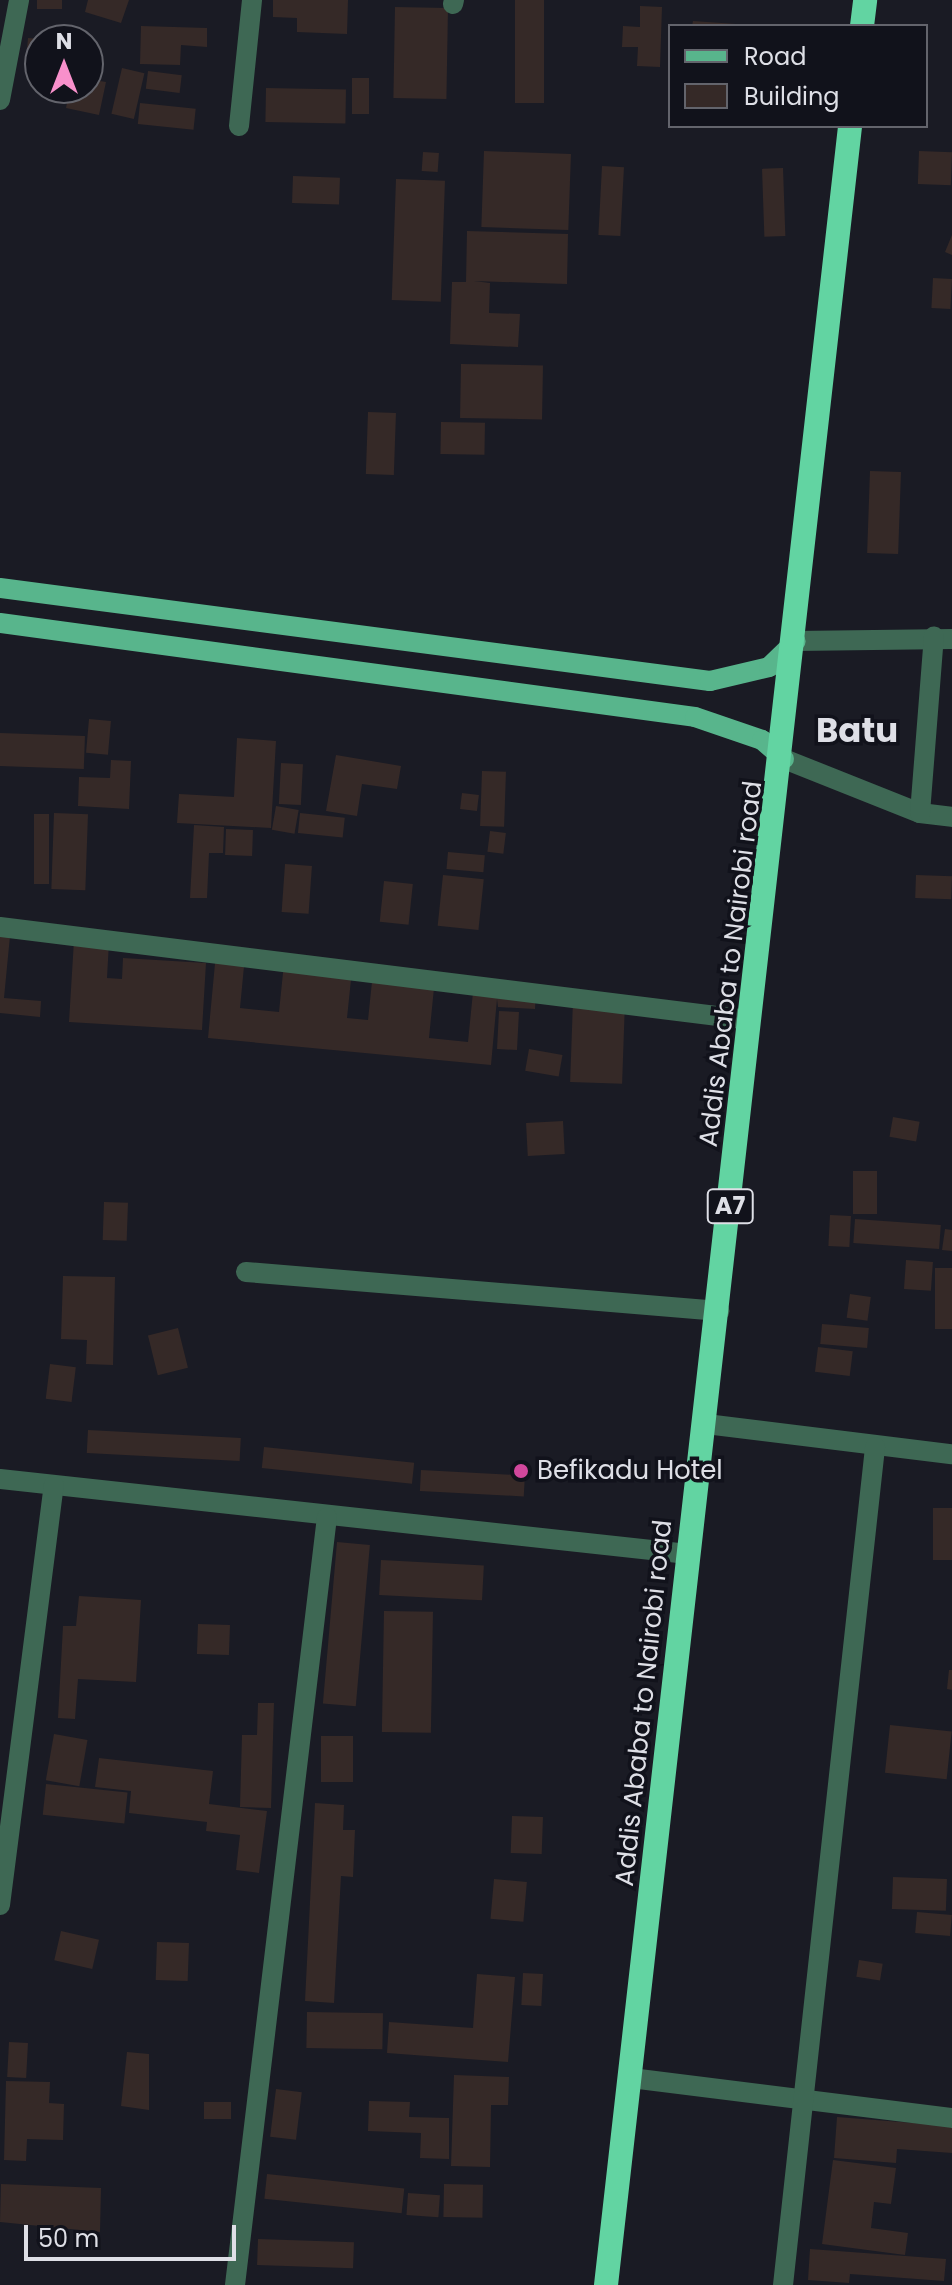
<!DOCTYPE html>
<style>
body{margin:0}
#map{position:relative;width:952px;height:2285px;overflow:hidden;background:#1a1b24;font-family:Poppins,sans-serif}
div>[style]{position:absolute}
.building>*{inset:0;background:#352927;transform-origin:0 0}
.minor>*{height:20px;margin:-10px;padding:0 10px;transform-origin:10px;border-radius:10px;background:#3e6854}
.major>*{height:20px;margin:-10px;padding:0 10px;transform-origin:10px;border-radius:10px;background:#58b58c}
.highway>*{height:24px;margin:-12px;padding:0 12px;transform-origin:12px;border-radius:12px;background:#62d4a2}
.dots>*{width:22px;height:22px;translate:-50% -50%;box-sizing:border-box;border:4px solid #11121b;border-radius:50%}
span{translate:-50% -50%;white-space:nowrap;text-align:center;line-height:1.15;-webkit-text-stroke:7px #11121b;paint-order:stroke}
.shield-label span{padding:2px 6px;background:#11121b;border:2px solid;border-radius:6px;-webkit-text-stroke-width:0}
.shield-label{font-size:24px;color:#dedfe6;font-weight:700}
.street-label{font-size:26px;color:#dedfe6}
.poi-label{font-size:26px;color:#dedfe6}
.left{translate:0 -50%;text-align:left}
.district-label{font-size:34px;color:#dedfe6;font-weight:700}
.legend{position:absolute;left:668px;top:24px;width:260px;height:104px;box-sizing:border-box;background:#11121b;border:2px solid #63646c;margin:0;padding:10px 14px;list-style:none;font-size:24px;color:#dedfe6}
.legend li{display:flex;align-items:center;gap:16px;height:40px}
.legend b{width:40px;border:2px solid #63646c}
.north{position:absolute;left:24px;top:24px;width:80px;height:80px;box-sizing:border-box;background:#11121b;border:2px solid #63646c;border-radius:50%;rotate:0deg;font-size:22px;font-weight:700;line-height:32px;text-align:center;color:#dedfe6}
.north::after{content:'';display:block;margin:auto;width:28px;height:36px;background:#f890cb;clip-path:polygon(50% 0,100% 100%,50% 72%,0 100%)}
.scale{position:absolute;left:24px;top:2225px;width:212px;height:36px;box-sizing:border-box;border:4px solid #dedfe6;border-top:0;padding-left:10px;font-size:24px;line-height:28px;white-space:nowrap;color:#dedfe6;-webkit-text-stroke:6px #11121b;paint-order:stroke}
</style>
<div id="map">
<div class="building">
<i style="left:37px;top:0;width:25px;height:9px"></i>
<i style="clip-path:polygon(88px 0,129px 0,121px 23px,85px 12px)"></i>
<i style="clip-path:polygon(273px 0,348px 0,347px 34px,297px 32px,297px 18px,273px 17px)"></i>
<i style="left:515px;top:0;width:29px;height:103px"></i>
<i style="clip-path:polygon(640px 6px,662px 7px,660px 67px,637px 66px,638px 47px,622px 47px,623px 26px,640px 27px)"></i>
<i style="left:395px;top:7px;width:53px;height:91px;rotate:1deg"></i>
<i style="clip-path:polygon(693px 21px,736px 24px,736px 26px,692px 26px)"></i>
<i style="clip-path:polygon(141px 26px,207px 28px,207px 47px,181px 45px,180px 65px,140px 64px)"></i>
<i style="left:28px;top:38px;width:12px;height:24px;rotate:5deg"></i>
<i style="left:122px;top:68px;width:23px;height:47px;rotate:13deg"></i>
<i style="left:148px;top:71px;width:34px;height:18px;rotate:7deg"></i>
<i style="left:352px;top:78px;width:17px;height:36px"></i>
<i style="clip-path:polygon(88px 79px,106px 82px,99px 115px,66px 108px,70px 88px,88px 88px)"></i>
<i style="left:266px;top:88px;width:80px;height:34px;rotate:1deg"></i>
<i style="left:140px;top:103px;width:56px;height:21px;rotate:6deg"></i>
<i style="left:484px;top:151px;width:87px;height:76px;rotate:2deg"></i>
<i style="left:919px;top:151px;width:33px;height:33px;rotate:2deg"></i>
<i style="left:423px;top:152px;width:16px;height:19px;rotate:4deg"></i>
<i style="left:602px;top:166px;width:22px;height:69px;rotate:3deg"></i>
<i style="left:783px;top:168px;width:68px;height:21px;rotate:88deg"></i>
<i style="left:293px;top:176px;width:47px;height:27px;rotate:2deg"></i>
<i style="left:396px;top:179px;width:49px;height:121px;rotate:2deg"></i>
<i style="clip-path:polygon(467px 231px,568px 234px,567px 284px,474px 281px,490px 283px,489px 313px,520px 314px,518px 347px,450px 344px,452px 282px,466px 282px)"></i>
<i style="clip-path:polygon(952px 235px,952px 255px,945px 252px)"></i>
<i style="left:933px;top:278px;width:19px;height:30px;rotate:3deg"></i>
<i style="left:461px;top:364px;width:82px;height:54px;rotate:1deg"></i>
<i style="left:368px;top:412px;width:28px;height:62px;rotate:2deg"></i>
<i style="left:441px;top:422px;width:44px;height:32px;rotate:1deg"></i>
<i style="left:870px;top:471px;width:31px;height:82px;rotate:2deg"></i>
<i style="left:89px;top:719px;width:22px;height:34px;rotate:5deg"></i>
<i style="left:0;top:733px;width:85px;height:33px;rotate:2deg"></i>
<i style="clip-path:polygon(237px 738px,276px 741px,271px 828px,177px 823px,179px 794px,234px 797px)"></i>
<i style="clip-path:polygon(336px 755px,401px 766px,397px 789px,362px 784px,357px 816px,326px 811px)"></i>
<i style="clip-path:polygon(111px 760px,131px 761px,129px 809px,78px 806px,79px 777px,110px 778px)"></i>
<i style="left:281px;top:763px;width:22px;height:41px;rotate:3deg"></i>
<i style="left:482px;top:771px;width:24px;height:55px;rotate:2deg"></i>
<i style="left:462px;top:793px;width:17px;height:16px;rotate:7deg"></i>
<i style="left:276px;top:806px;width:23px;height:24px;rotate:10deg"></i>
<i style="left:54px;top:813px;width:34px;height:76px;rotate:2deg"></i>
<i style="left:300px;top:813px;width:45px;height:20px;rotate:6deg"></i>
<i style="left:34px;top:814px;width:15px;height:70px"></i>
<i style="clip-path:polygon(194px 825px,224px 827px,223px 853px,209px 853px,207px 898px,190px 898px)"></i>
<i style="left:226px;top:829px;width:27px;height:26px;rotate:2deg"></i>
<i style="left:490px;top:831px;width:16px;height:21px;rotate:7deg"></i>
<i style="left:448px;top:852px;width:37px;height:17px;rotate:5deg"></i>
<i style="left:285px;top:864px;width:27px;height:48px;rotate:4deg"></i>
<i style="left:443px;top:875px;width:41px;height:51px;rotate:6deg"></i>
<i style="left:916px;top:875px;width:36px;height:23px;rotate:2deg"></i>
<i style="left:384px;top:881px;width:29px;height:41px;rotate:6deg"></i>
<i style="clip-path:polygon(0 935px,10px 936px,4px 998px,41px 1001px,40px 1017px,0 1013px)"></i>
<i style="clip-path:polygon(74px 940px,109px 942px,107px 978px,122px 979px,123px 958px,206px 963px,202px 1030px,69px 1022px)"></i>
<i style="clip-path:polygon(216px 953px,245px 956px,240px 1008px,279px 1012px,284px 963px,352px 970px,347px 1018px,368px 1020px,373px 972px,435px 978px,429px 1038px,468px 1042px,474px 982px,536px 990px,535px 1009px,498px 1007px,497px 999px,491px 1065px,208px 1038px)"></i>
<i style="left:573px;top:1000px;width:52px;height:82px;rotate:2deg"></i>
<i style="left:499px;top:1011px;width:20px;height:38px;rotate:3deg"></i>
<i style="left:529px;top:1049px;width:34px;height:22px;rotate:10deg"></i>
<i style="left:893px;top:1117px;width:27px;height:20px;rotate:10deg"></i>
<i style="left:563px;top:1121px;width:33px;height:37px;rotate:87deg"></i>
<i style="left:853px;top:1171px;width:24px;height:43px"></i>
<i style="left:104px;top:1202px;width:24px;height:38px;rotate:2deg"></i>
<i style="left:830px;top:1215px;width:21px;height:31px;rotate:3deg"></i>
<i style="left:855px;top:1219px;width:86px;height:24px;rotate:4deg"></i>
<i style="clip-path:polygon(945px 1229px,952px 1230px,952px 1251px,942px 1250px)"></i>
<i style="left:906px;top:1260px;width:27px;height:29px;rotate:4deg"></i>
<i style="left:935px;top:1268px;width:17px;height:61px"></i>
<i style="clip-path:polygon(63px 1276px,115px 1277px,113px 1365px,86px 1364px,87px 1340px,61px 1339px)"></i>
<i style="left:850px;top:1294px;width:21px;height:24px;rotate:8deg"></i>
<i style="left:822px;top:1324px;width:47px;height:20px;rotate:5deg"></i>
<i style="left:178px;top:1328px;width:41px;height:31px;rotate:76deg"></i>
<i style="left:818px;top:1347px;width:35px;height:25px;rotate:7deg"></i>
<i style="left:50px;top:1364px;width:26px;height:35px;rotate:7deg"></i>
<i style="left:88px;top:1430px;width:153px;height:23px;rotate:3deg"></i>
<i style="left:264px;top:1447px;width:151px;height:21px;rotate:6deg"></i>
<i style="left:421px;top:1470px;width:104px;height:21px;rotate:3deg"></i>
<i style="left:933px;top:1508px;width:19px;height:52px"></i>
<i style="left:337px;top:1542px;width:33px;height:162px;rotate:5deg"></i>
<i style="left:381px;top:1560px;width:103px;height:35px;rotate:3deg"></i>
<i style="clip-path:polygon(79px 1596px,141px 1600px,136px 1682px,78px 1679px,75px 1719px,58px 1718px,63px 1626px,76px 1626px)"></i>
<i style="left:384px;top:1611px;width:49px;height:121px;rotate:1deg"></i>
<i style="left:198px;top:1624px;width:32px;height:30px;rotate:2deg"></i>
<i style="clip-path:polygon(949px 1670px,952px 1670px,952px 1690px,947px 1689px)"></i>
<i style="clip-path:polygon(258px 1703px,274px 1703px,271px 1808px,240px 1807px,242px 1735px,257px 1735px)"></i>
<i style="left:890px;top:1725px;width:62px;height:48px;rotate:6deg"></i>
<i style="left:54px;top:1734px;width:34px;height:47px;rotate:10deg"></i>
<i style="left:321px;top:1736px;width:32px;height:46px"></i>
<i style="clip-path:polygon(99px 1758px,213px 1771px,209px 1804px,267px 1811px,259px 1873px,236px 1870px,240px 1835px,206px 1831px,207px 1822px,129px 1813px,131px 1791px,95px 1787px)"></i>
<i style="left:46px;top:1784px;width:82px;height:31px;rotate:6deg"></i>
<i style="clip-path:polygon(315px 1803px,344px 1805px,343px 1830px,355px 1830px,353px 1877px,341px 1876px,334px 2003px,305px 2001px)"></i>
<i style="left:512px;top:1816px;width:31px;height:37px;rotate:2deg"></i>
<i style="left:893px;top:1877px;width:54px;height:32px;rotate:2deg"></i>
<i style="left:494px;top:1879px;width:33px;height:40px;rotate:5deg"></i>
<i style="left:917px;top:1912px;width:35px;height:21px;rotate:5deg"></i>
<i style="left:61px;top:1931px;width:39px;height:30px;rotate:13deg"></i>
<i style="left:157px;top:1942px;width:32px;height:38px;rotate:2deg"></i>
<i style="left:859px;top:1960px;width:24px;height:17px;rotate:9deg"></i>
<i style="left:523px;top:1973px;width:20px;height:32px;rotate:3deg"></i>
<i style="clip-path:polygon(477px 1974px,515px 1977px,508px 2062px,387px 2053px,389px 2022px,473px 2028px)"></i>
<i style="left:307px;top:2012px;width:76px;height:36px;rotate:1deg"></i>
<i style="left:9px;top:2042px;width:19px;height:35px;rotate:3deg"></i>
<i style="clip-path:polygon(127px 2052px,149px 2054px,149px 2110px,121px 2106px)"></i>
<i style="clip-path:polygon(454px 2075px,509px 2077px,508px 2105px,491px 2105px,490px 2167px,451px 2166px)"></i>
<i style="clip-path:polygon(6px 2081px,50px 2082px,49px 2103px,64px 2104px,63px 2140px,27px 2139px,26px 2161px,4px 2160px)"></i>
<i style="left:276px;top:2089px;width:26px;height:48px;rotate:7deg"></i>
<i style="clip-path:polygon(369px 2101px,410px 2102px,409px 2117px,449px 2118px,449px 2159px,420px 2158px,421px 2133px,368px 2131px)"></i>
<i style="left:204px;top:2102px;width:27px;height:17px"></i>
<i style="clip-path:polygon(837px 2117px,952px 2126px,952px 2153px,897px 2149px,896px 2163px,834px 2158px)"></i>
<i style="clip-path:polygon(833px 2160px,896px 2168px,891px 2204px,874px 2202px,871px 2228px,908px 2233px,905px 2255px,822px 2244px)"></i>
<i style="left:267px;top:2174px;width:138px;height:25px;rotate:6deg"></i>
<i style="clip-path:polygon(1px 2184px,101px 2188px,100px 2232px,0 2222px)"></i>
<i style="left:444px;top:2184px;width:39px;height:33px;rotate:1deg"></i>
<i style="left:408px;top:2193px;width:32px;height:22px;rotate:4deg"></i>
<i style="left:258px;top:2239px;width:96px;height:26px;rotate:2deg"></i>
<i style="clip-path:polygon(810px 2249px,946px 2259px,944px 2281px,850px 2274px,849px 2283px,808px 2280px)"></i>
</div>
<div class="minor">
<i style="left:453px;top:4px;width:4px;rotate:-76deg"></i>
<i style="left:0;top:100px;width:102px;rotate:-79.2deg"></i>
<i style="left:239px;top:126px;width:127px;rotate:-84.1deg"></i>
<i style="left:796px;top:641px;width:156px;rotate:-0.7deg"></i>
<i style="left:784px;top:759px;width:146px;rotate:21.7deg"></i>
<i style="left:920px;top:813px;width:32px;rotate:7deg"></i>
<i style="left:920px;top:813px;width:177px;rotate:-85.5deg"></i>
<i style="left:0;top:927px;width:756px;rotate:7.07deg"></i>
<i style="left:246px;top:1272px;width:475px;rotate:4.7deg"></i>
<i style="left:706px;top:1424px;width:248px;rotate:7deg"></i>
<i style="left:0;top:1479px;width:692px;rotate:6.22deg"></i>
<i style="left:0;top:1905px;width:423px;rotate:-82.7deg"></i>
<i style="left:631px;top:2078px;width:323px;rotate:7.1deg"></i>
<i style="left:235px;top:2285px;width:773px;rotate:-83.17deg"></i>
<i style="left:783px;top:2285px;width:843px;rotate:-83.73deg"></i>
</div>
<div class="major">
<i style="left:0;top:588px;width:716px;rotate:7.46deg"></i>
<i style="left:710px;top:681px;width:61px;rotate:-13.3deg"></i>
<i style="left:769px;top:667px;width:37px;rotate:-44deg"></i>
<i style="left:0;top:623px;width:701px;rotate:7.7deg"></i>
<i style="left:695px;top:717px;width:71px;rotate:18.9deg"></i>
<i style="left:762px;top:740px;width:29px;rotate:41deg"></i>
</div>
<div class="highway">
<i style="left:862px;top:26px;width:26px;rotate:-83deg"></i>
<i style="left:606px;top:2285px;width:2173px;rotate:-83.55deg"></i>
</div>
<div class="dots">
<i style="left:521px;top:1471px;background:#d1479c"></i>
</div>
<div class="shield-label">
<span style="left:730px;top:1206px">A7</span>
</div>
<div class="street-label">
<span style="left:731px;top:964px;rotate:-83deg">Addis Ababa to Nairobi road</span>
<span style="left:644px;top:1703px;rotate:-84deg">Addis Ababa to Nairobi road</span>
</div>
<div class="poi-label">
<span class="left" style="left:537px;top:1471px">Befikadu Hotel</span>
</div>
<div class="district-label">
<span style="left:857px;top:731px">Batu</span>
</div>
<ul class="legend">
<li><b style="height:10px;background:#58b58c"></b>Road</li>
<li><b style="height:22px;background:#352927"></b>Building</li>
</ul>
<div class="north">N</div>
<div class="scale">50 m</div>
</div>
